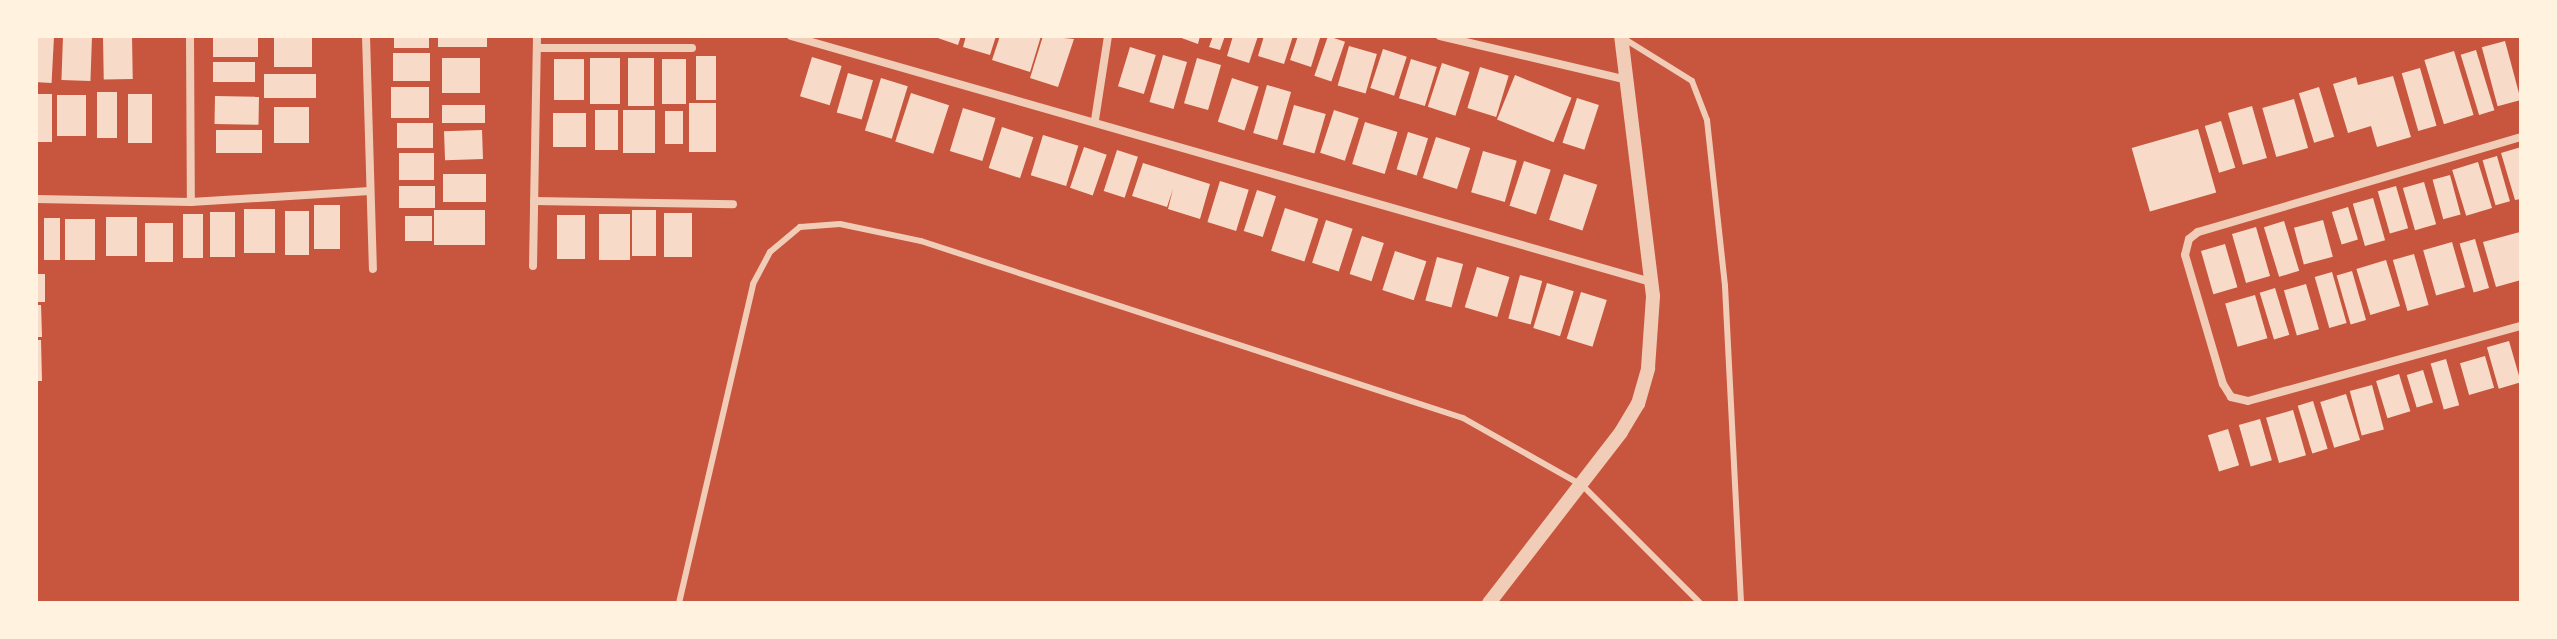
<!DOCTYPE html>
<style>
body{margin:0}
#map{position:relative;width:2557px;height:639px;overflow:hidden;background:#c8553d;font-family:Rubik,sans-serif}
div>[style]{position:absolute}
.building>*{inset:0;background:#f7dbc8;transform-origin:0 0}
.service>*{height:6px;margin:-3px;padding:0 3px;transform-origin:3px;border-radius:3px;background:#f1ccb7}
.minor>*{height:8px;margin:-4px;padding:0 4px;transform-origin:4px;border-radius:4px;background:#f1ccb7}
.tertiary>*{height:14px;margin:-7px;padding:0 7px;transform-origin:7px;border-radius:7px;background:#f1ccb7}
span{translate:-50% -50%;white-space:nowrap;text-align:center;line-height:1.15;-webkit-text-stroke:6px #fff3e0;paint-order:stroke}
.frame{position:absolute;inset:0;border:38px solid #fff3e0;pointer-events:none}
</style>
<div id="map">
<div class="building">
<i style="left:36px;top:36px;width:18px;height:46px;rotate:3deg"></i>
<i style="left:63px;top:36px;width:29px;height:44px;rotate:2deg"></i>
<i style="left:132px;top:36px;width:43px;height:29px;rotate:89deg"></i>
<i style="left:213px;top:36px;width:45px;height:21px"></i>
<i style="left:274px;top:36px;width:38px;height:31px"></i>
<i style="left:394px;top:36px;width:35px;height:12px"></i>
<i style="left:438px;top:36px;width:49px;height:11px"></i>
<i style="clip-path:polygon(932px 36px,961px 36px,958px 45px)"></i>
<i style="clip-path:polygon(966px 36px,996px 36px,990px 55px,963px 47px)"></i>
<i style="clip-path:polygon(1000px 36px,1041px 36px,1030px 72px,992px 60px)"></i>
<i style="clip-path:polygon(1043px 36px,1074px 39px,1058px 87px,1030px 78px)"></i>
<i style="clip-path:polygon(1176px 36px,1200px 36px,1198px 44px)"></i>
<i style="clip-path:polygon(1213px 36px,1225px 36px,1220px 50px,1209px 47px)"></i>
<i style="clip-path:polygon(1233px 36px,1258px 36px,1249px 63px,1227px 56px)"></i>
<i style="clip-path:polygon(1264px 36px,1293px 36px,1284px 64px,1258px 56px)"></i>
<i style="clip-path:polygon(1298px 36px,1320px 38px,1311px 67px,1290px 60px)"></i>
<i style="left:1328px;top:36px;width:18px;height:42px;rotate:19deg"></i>
<i style="left:2505px;top:41px;width:61px;height:24px;rotate:75deg"></i>
<i style="left:1349px;top:46px;width:29px;height:41px;rotate:16deg"></i>
<i style="left:1130px;top:47px;width:27px;height:41px;rotate:17deg"></i>
<i style="left:1383px;top:49px;width:25px;height:41px;rotate:18deg"></i>
<i style="left:2476px;top:50px;width:63px;height:16px;rotate:73deg"></i>
<i style="left:2454px;top:51px;width:67px;height:31px;rotate:73deg"></i>
<i style="left:393px;top:53px;width:37px;height:28px"></i>
<i style="left:1163px;top:55px;width:25px;height:49px;rotate:16deg"></i>
<i style="left:696px;top:56px;width:20px;height:44px"></i>
<i style="left:812px;top:57px;width:31px;height:41px;rotate:17deg"></i>
<i style="left:442px;top:58px;width:38px;height:35px"></i>
<i style="left:590px;top:58px;width:30px;height:46px"></i>
<i style="left:628px;top:58px;width:26px;height:48px"></i>
<i style="left:1197px;top:58px;width:25px;height:47px;rotate:16deg"></i>
<i style="left:554px;top:59px;width:30px;height:41px"></i>
<i style="left:662px;top:59px;width:24px;height:45px"></i>
<i style="left:1411px;top:59px;width:27px;height:41px;rotate:17deg"></i>
<i style="left:213px;top:62px;width:42px;height:20px"></i>
<i style="left:1442px;top:63px;width:29px;height:46px;rotate:18deg"></i>
<i style="left:1480px;top:67px;width:30px;height:43px;rotate:17deg"></i>
<i style="left:2420px;top:68px;width:60px;height:19px;rotate:74deg"></i>
<i style="left:848px;top:73px;width:26px;height:41px;rotate:16deg"></i>
<i style="left:264px;top:74px;width:52px;height:24px"></i>
<i style="left:1515px;top:75px;width:61px;height:48px;rotate:22deg"></i>
<i style="clip-path:polygon(2393px 76px,2411px 137px,2377px 147px,2371px 126px,2348px 133px,2333px 84px,2356px 77px,2358px 85px)"></i>
<i style="left:881px;top:78px;width:28px;height:55px;rotate:17deg"></i>
<i style="left:1232px;top:78px;width:28px;height:46px;rotate:18deg"></i>
<i style="left:1267px;top:85px;width:25px;height:50px;rotate:16deg"></i>
<i style="left:391px;top:87px;width:38px;height:31px"></i>
<i style="left:2319px;top:87px;width:52px;height:21px;rotate:73deg"></i>
<i style="left:97px;top:92px;width:20px;height:46px"></i>
<i style="left:911px;top:93px;width:40px;height:51px;rotate:18deg"></i>
<i style="left:36px;top:94px;width:16px;height:48px"></i>
<i style="left:128px;top:94px;width:24px;height:49px"></i>
<i style="left:57px;top:95px;width:29px;height:41px"></i>
<i style="left:215px;top:96px;width:44px;height:28px;rotate:1deg"></i>
<i style="left:1577px;top:98px;width:23px;height:47px;rotate:18deg"></i>
<i style="left:2294px;top:99px;width:51px;height:33px;rotate:74deg"></i>
<i style="left:716px;top:103px;width:49px;height:27px;rotate:90deg"></i>
<i style="left:442px;top:105px;width:43px;height:18px"></i>
<i style="left:1294px;top:105px;width:33px;height:41px;rotate:16deg"></i>
<i style="left:2252px;top:106px;width:54px;height:25px;rotate:74deg"></i>
<i style="left:274px;top:107px;width:35px;height:36px"></i>
<i style="left:963px;top:108px;width:34px;height:45px;rotate:17deg"></i>
<i style="left:595px;top:110px;width:23px;height:40px"></i>
<i style="left:623px;top:110px;width:32px;height:43px"></i>
<i style="left:1334px;top:110px;width:26px;height:45px;rotate:18deg"></i>
<i style="left:665px;top:111px;width:18px;height:33px"></i>
<i style="left:553px;top:113px;width:33px;height:34px"></i>
<i style="left:2221px;top:121px;width:49px;height:17px;rotate:73deg"></i>
<i style="left:1365px;top:122px;width:34px;height:44px;rotate:17deg"></i>
<i style="left:397px;top:123px;width:36px;height:25px"></i>
<i style="left:1002px;top:127px;width:33px;height:43px;rotate:18deg"></i>
<i style="left:2198px;top:129px;width:66px;height:69px;rotate:74deg"></i>
<i style="left:262px;top:130px;width:23px;height:46px;rotate:90deg"></i>
<i style="left:482px;top:130px;width:29px;height:38px;rotate:88deg"></i>
<i style="left:1408px;top:132px;width:21px;height:39px;rotate:17deg"></i>
<i style="left:1043px;top:135px;width:37px;height:42px;rotate:17deg"></i>
<i style="left:1436px;top:137px;width:36px;height:43px;rotate:18deg"></i>
<i style="left:1084px;top:147px;width:24px;height:43px;rotate:19deg"></i>
<i style="clip-path:polygon(2521px 147px,2521px 199px,2515px 200px,2501px 153px)"></i>
<i style="left:1117px;top:150px;width:22px;height:43px;rotate:18deg"></i>
<i style="left:1483px;top:151px;width:35px;height:43px;rotate:16deg"></i>
<i style="left:399px;top:153px;width:35px;height:27px"></i>
<i style="left:2497px;top:156px;width:47px;height:15px;rotate:74deg"></i>
<i style="left:1524px;top:161px;width:28px;height:47px;rotate:18deg"></i>
<i style="left:2478px;top:162px;width:48px;height:27px;rotate:73deg"></i>
<i style="clip-path:polygon(1143px 163px,1210px 184px,1200px 219px,1168px 209px,1173px 189px,1167px 207px,1132px 196px)"></i>
<i style="left:443px;top:174px;width:43px;height:28px"></i>
<i style="left:1564px;top:174px;width:35px;height:48px;rotate:18deg"></i>
<i style="left:2450px;top:175px;width:41px;height:18px;rotate:75deg"></i>
<i style="left:1220px;top:181px;width:30px;height:43px;rotate:17deg"></i>
<i style="left:2424px;top:182px;width:44px;height:22px;rotate:74deg"></i>
<i style="left:399px;top:186px;width:36px;height:22px"></i>
<i style="left:2396px;top:186px;width:44px;height:19px;rotate:74deg"></i>
<i style="left:1257px;top:190px;width:20px;height:43px;rotate:18deg"></i>
<i style="left:2373px;top:198px;width:44px;height:21px;rotate:74deg"></i>
<i style="left:314px;top:205px;width:26px;height:44px"></i>
<i style="left:2348px;top:207px;width:34px;height:17px;rotate:73deg"></i>
<i style="left:1285px;top:208px;width:35px;height:45px;rotate:18deg"></i>
<i style="left:244px;top:209px;width:31px;height:44px"></i>
<i style="left:434px;top:210px;width:51px;height:35px"></i>
<i style="left:632px;top:210px;width:24px;height:46px"></i>
<i style="left:285px;top:211px;width:24px;height:44px"></i>
<i style="left:235px;top:212px;width:45px;height:25px;rotate:90deg"></i>
<i style="left:664px;top:213px;width:28px;height:44px"></i>
<i style="left:183px;top:214px;width:20px;height:44px"></i>
<i style="left:630px;top:214px;width:46px;height:31px;rotate:90deg"></i>
<i style="left:585px;top:215px;width:44px;height:28px;rotate:90deg"></i>
<i style="left:405px;top:216px;width:27px;height:25px"></i>
<i style="left:106px;top:217px;width:31px;height:39px"></i>
<i style="left:44px;top:218px;width:16px;height:42px"></i>
<i style="left:65px;top:219px;width:30px;height:41px"></i>
<i style="left:1326px;top:220px;width:28px;height:45px;rotate:18deg"></i>
<i style="left:2323px;top:220px;width:38px;height:30px;rotate:75deg"></i>
<i style="left:2284px;top:221px;width:52px;height:21px;rotate:73deg"></i>
<i style="left:145px;top:223px;width:28px;height:39px"></i>
<i style="left:2256px;top:227px;width:51px;height:25px;rotate:74deg"></i>
<i style="clip-path:polygon(2520px 232px,2521px 280px,2496px 287px,2483px 242px)"></i>
<i style="left:1362px;top:236px;width:23px;height:40px;rotate:18deg"></i>
<i style="left:2475px;top:239px;width:51px;height:16px;rotate:74deg"></i>
<i style="left:2452px;top:242px;width:47px;height:30px;rotate:74deg"></i>
<i style="left:2225px;top:244px;width:45px;height:25px;rotate:74deg"></i>
<i style="left:1395px;top:251px;width:33px;height:41px;rotate:18deg"></i>
<i style="left:2414px;top:254px;width:53px;height:22px;rotate:74deg"></i>
<i style="left:1437px;top:257px;width:27px;height:45px;rotate:15deg"></i>
<i style="left:2386px;top:260px;width:48px;height:31px;rotate:73deg"></i>
<i style="left:1477px;top:267px;width:34px;height:42px;rotate:17deg"></i>
<i style="left:2352px;top:271px;width:51px;height:16px;rotate:74deg"></i>
<i style="left:2332px;top:272px;width:53px;height:18px;rotate:74deg"></i>
<i style="left:36px;top:274px;width:9px;height:28px"></i>
<i style="left:1520px;top:275px;width:23px;height:45px;rotate:15deg"></i>
<i style="left:1547px;top:283px;width:28px;height:47px;rotate:17deg"></i>
<i style="left:2306px;top:284px;width:47px;height:23px;rotate:74deg"></i>
<i style="left:2275px;top:288px;width:49px;height:16px;rotate:73deg"></i>
<i style="left:1581px;top:292px;width:27px;height:49px;rotate:17deg"></i>
<i style="left:2255px;top:295px;width:45px;height:31px;rotate:74deg"></i>
<i style="clip-path:polygon(36px 305px,41px 305px,42px 337px,36px 337px)"></i>
<i style="clip-path:polygon(36px 340px,41px 340px,42px 381px,36px 381px)"></i>
<i style="left:2509px;top:341px;width:43px;height:23px;rotate:74deg"></i>
<i style="left:2485px;top:356px;width:33px;height:26px;rotate:74deg"></i>
<i style="left:2446px;top:359px;width:48px;height:16px;rotate:74deg"></i>
<i style="left:2423px;top:370px;width:34px;height:17px;rotate:73deg"></i>
<i style="left:2399px;top:374px;width:39px;height:24px;rotate:73deg"></i>
<i style="left:2372px;top:385px;width:46px;height:23px;rotate:75deg"></i>
<i style="left:2346px;top:394px;width:48px;height:27px;rotate:73deg"></i>
<i style="left:2313px;top:401px;width:50px;height:16px;rotate:73deg"></i>
<i style="left:2293px;top:410px;width:47px;height:28px;rotate:74deg"></i>
<i style="left:2260px;top:419px;width:43px;height:22px;rotate:74deg"></i>
<i style="left:2228px;top:429px;width:38px;height:21px;rotate:73deg"></i>
</div>
<div class="service">
<i style="left:1623px;top:38px;width:81px;rotate:31.9deg"></i>
<i style="left:1692px;top:81px;width:42px;rotate:69deg"></i>
<i style="left:1707px;top:120px;width:167px;rotate:83.8deg"></i>
<i style="left:1725px;top:286px;width:317px;rotate:87.1deg"></i>
<i style="left:679px;top:603px;width:327px;rotate:-76.9deg"></i>
<i style="left:753px;top:284px;width:36px;rotate:-62deg"></i>
<i style="left:770px;top:252px;width:39px;rotate:-40deg"></i>
<i style="left:800px;top:227px;width:40px;rotate:-4.3deg"></i>
<i style="left:840px;top:224px;width:83px;rotate:11.9deg"></i>
<i style="left:921px;top:241px;width:570px;rotate:18.09deg"></i>
<i style="left:1463px;top:418px;width:138px;rotate:29.5deg"></i>
<i style="left:1583px;top:486px;width:165px;rotate:45deg"></i>
</div>
<div class="minor">
<i style="left:190px;top:36px;width:166px;rotate:89.7deg"></i>
<i style="left:366px;top:36px;width:233px;rotate:88.3deg"></i>
<i style="left:791px;top:36px;width:894px;rotate:15.96deg"></i>
<i style="left:1440px;top:36px;width:192px;rotate:13.2deg"></i>
<i style="left:537px;top:48px;width:155px"></i>
<i style="left:1095px;top:120px;width:85px;rotate:-81.2deg"></i>
<i style="left:2521px;top:137px;width:337px;rotate:163.6deg"></i>
<i style="left:2198px;top:232px;width:11px;rotate:142deg"></i>
<i style="left:2189px;top:239px;width:16px;rotate:104deg"></i>
<i style="left:2185px;top:255px;width:134px;rotate:73.6deg"></i>
<i style="left:2223px;top:384px;width:15px;rotate:58deg"></i>
<i style="left:2231px;top:397px;width:17px;rotate:13deg"></i>
<i style="left:2248px;top:401px;width:283px;rotate:-15.4deg"></i>
<i style="left:36px;top:199px;width:155px;rotate:1.1deg"></i>
<i style="left:191px;top:202px;width:179px;rotate:-3.5deg"></i>
<i style="left:534px;top:201px;width:199px;rotate:0.9deg"></i>
<i style="left:533px;top:266px;width:230px;rotate:-89deg"></i>
</div>
<div class="tertiary">
<i style="left:1489px;top:603px;width:216px;rotate:-52.3deg"></i>
<i style="left:1621px;top:432px;width:33px;rotate:-59deg"></i>
<i style="left:1638px;top:404px;width:37px;rotate:-74deg"></i>
<i style="left:1648px;top:368px;width:72px;rotate:-86deg"></i>
<i style="left:1653px;top:296px;width:262px;rotate:-97deg"></i>
</div>
<div class="frame"></div>
</div>
